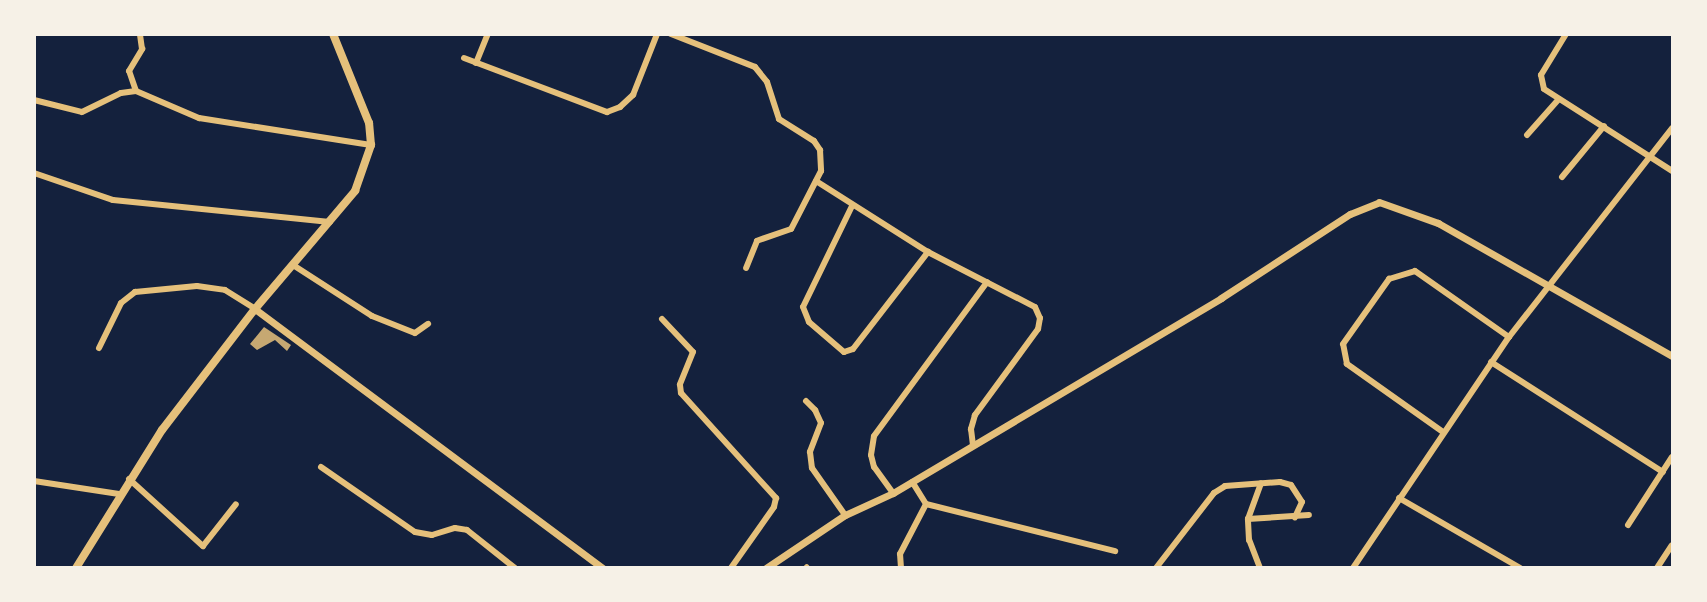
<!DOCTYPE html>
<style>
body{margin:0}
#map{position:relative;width:1707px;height:602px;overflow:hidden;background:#14213d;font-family:"DejaVu Sans",sans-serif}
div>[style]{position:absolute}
.building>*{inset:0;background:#c6a872}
.minor>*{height:6px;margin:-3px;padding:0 3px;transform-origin:3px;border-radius:3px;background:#e5c07b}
.tertiary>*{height:7px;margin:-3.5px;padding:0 3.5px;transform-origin:3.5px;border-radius:3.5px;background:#e5c07b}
.secondary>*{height:8px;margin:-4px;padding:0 4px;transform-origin:4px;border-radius:4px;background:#e5c07b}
span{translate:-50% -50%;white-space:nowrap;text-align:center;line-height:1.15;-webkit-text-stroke:6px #f6f1e7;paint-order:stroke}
.frame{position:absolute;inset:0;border:36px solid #f6f1e7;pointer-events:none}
</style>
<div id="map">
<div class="building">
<i style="clip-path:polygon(264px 327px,291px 345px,287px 351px,275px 340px,257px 350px,250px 344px)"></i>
</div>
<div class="minor">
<i style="left:671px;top:34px;width:90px;rotate:21.4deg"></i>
<i style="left:755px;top:67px;width:19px;rotate:51deg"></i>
<i style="left:767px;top:82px;width:39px;rotate:72deg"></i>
<i style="left:779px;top:119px;width:41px;rotate:32.2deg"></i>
<i style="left:814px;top:141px;width:11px;rotate:56deg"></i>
<i style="left:820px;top:150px;width:21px;rotate:87deg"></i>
<i style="left:821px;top:171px;width:65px;rotate:117.3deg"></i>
<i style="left:791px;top:229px;width:36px;rotate:161deg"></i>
<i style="left:757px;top:241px;width:29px;rotate:112deg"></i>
<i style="left:1566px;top:34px;width:48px;rotate:121.4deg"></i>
<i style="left:1541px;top:75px;width:14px;rotate:78deg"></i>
<i style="left:1544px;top:89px;width:152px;rotate:32.6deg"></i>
<i style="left:464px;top:58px;width:153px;rotate:20.7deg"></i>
<i style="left:607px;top:112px;width:14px;rotate:-21deg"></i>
<i style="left:620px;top:107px;width:18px;rotate:-43deg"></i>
<i style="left:633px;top:95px;width:66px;rotate:-68.5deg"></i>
<i style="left:476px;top:63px;width:31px;rotate:-68deg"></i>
<i style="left:136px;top:91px;width:21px;rotate:-109deg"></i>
<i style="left:129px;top:71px;width:26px;rotate:-59deg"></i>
<i style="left:142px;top:49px;width:15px;rotate:-98deg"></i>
<i style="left:34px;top:100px;width:49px;rotate:14deg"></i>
<i style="left:82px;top:112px;width:43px;rotate:-26deg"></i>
<i style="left:121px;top:93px;width:15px;rotate:-8deg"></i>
<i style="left:136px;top:91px;width:69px;rotate:23.2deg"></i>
<i style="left:199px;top:118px;width:174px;rotate:8.9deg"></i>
<i style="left:1527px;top:135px;width:48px;rotate:-48.4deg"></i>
<i style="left:34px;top:173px;width:83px;rotate:18.9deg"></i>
<i style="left:113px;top:200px;width:218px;rotate:5.8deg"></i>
<i style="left:1562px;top:177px;width:66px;rotate:-50.5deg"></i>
<i style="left:816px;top:181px;width:133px;rotate:32.4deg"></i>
<i style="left:928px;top:252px;width:120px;rotate:27.2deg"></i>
<i style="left:1035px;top:307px;width:12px;rotate:66deg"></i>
<i style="left:1040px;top:318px;width:11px;rotate:100deg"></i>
<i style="left:1038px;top:329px;width:107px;rotate:126.2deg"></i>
<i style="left:975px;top:415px;width:15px;rotate:106deg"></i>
<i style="left:971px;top:429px;width:16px;rotate:83deg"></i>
<i style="left:852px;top:206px;width:112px;rotate:115.9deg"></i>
<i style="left:803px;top:307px;width:16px;rotate:68deg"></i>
<i style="left:809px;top:322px;width:46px;rotate:40.6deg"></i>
<i style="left:844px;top:352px;width:9px;rotate:-18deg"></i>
<i style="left:853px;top:349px;width:123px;rotate:-52.3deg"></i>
<i style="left:293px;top:265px;width:94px;rotate:32.8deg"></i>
<i style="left:372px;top:316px;width:46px;rotate:21.6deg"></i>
<i style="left:415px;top:333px;width:16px;rotate:-35deg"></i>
<i style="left:662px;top:319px;width:45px;rotate:46.8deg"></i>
<i style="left:693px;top:352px;width:35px;rotate:112deg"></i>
<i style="left:680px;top:385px;width:8px;rotate:83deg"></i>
<i style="left:681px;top:393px;width:142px;rotate:47.9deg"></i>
<i style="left:776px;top:498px;width:9px;rotate:103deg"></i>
<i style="left:774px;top:507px;width:75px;rotate:125.2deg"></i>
<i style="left:99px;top:348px;width:50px;rotate:-63.9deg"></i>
<i style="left:121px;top:303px;width:18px;rotate:-38deg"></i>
<i style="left:135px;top:292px;width:62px;rotate:-5.5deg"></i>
<i style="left:197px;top:286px;width:28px;rotate:8deg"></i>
<i style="left:225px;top:290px;width:36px;rotate:32deg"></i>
<i style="left:1491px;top:362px;width:204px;rotate:32.6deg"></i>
<i style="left:806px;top:401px;width:13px;rotate:45deg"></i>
<i style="left:815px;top:410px;width:14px;rotate:65deg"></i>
<i style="left:821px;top:423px;width:31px;rotate:111deg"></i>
<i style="left:810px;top:452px;width:16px;rotate:83deg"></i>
<i style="left:812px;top:468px;width:57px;rotate:54.9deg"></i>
<i style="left:1443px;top:432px;width:118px;rotate:-144.7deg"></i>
<i style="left:1347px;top:364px;width:20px;rotate:-101deg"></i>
<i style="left:1343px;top:344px;width:80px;rotate:-54.7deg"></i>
<i style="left:1389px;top:279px;width:27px;rotate:-17deg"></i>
<i style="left:1415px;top:271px;width:115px;rotate:35.1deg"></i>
<i style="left:321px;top:467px;width:114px;rotate:34.7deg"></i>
<i style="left:415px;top:532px;width:17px;rotate:10deg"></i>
<i style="left:432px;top:535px;width:24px;rotate:-17deg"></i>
<i style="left:455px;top:528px;width:12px;rotate:9deg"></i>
<i style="left:467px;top:530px;width:61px;rotate:38.4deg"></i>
<i style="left:129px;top:479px;width:100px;rotate:42.2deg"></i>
<i style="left:203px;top:546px;width:53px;rotate:-51.8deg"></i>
<i style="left:34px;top:481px;width:86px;rotate:8.7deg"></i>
<i style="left:893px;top:493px;width:32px;rotate:-126deg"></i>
<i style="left:874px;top:467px;width:12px;rotate:-104deg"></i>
<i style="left:871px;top:455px;width:19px;rotate:-81deg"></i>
<i style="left:874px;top:436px;width:191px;rotate:-53.7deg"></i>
<i style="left:1399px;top:498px;width:140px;rotate:30deg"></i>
<i style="left:926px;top:504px;width:195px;rotate:14deg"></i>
<i style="left:1248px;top:519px;width:61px;rotate:-3.8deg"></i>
<i style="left:1628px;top:525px;width:81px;rotate:-57.1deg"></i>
<i style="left:806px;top:568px;width:1px;rotate:-45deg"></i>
<i style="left:901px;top:568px;width:14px;rotate:-94deg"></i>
<i style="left:900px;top:554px;width:56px;rotate:-62.5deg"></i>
<i style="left:926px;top:504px;width:26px;rotate:-122deg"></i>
<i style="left:1156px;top:568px;width:95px;rotate:-52.3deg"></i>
<i style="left:1214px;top:493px;width:13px;rotate:-32deg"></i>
<i style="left:1225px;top:486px;width:55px;rotate:-4.2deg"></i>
<i style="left:1280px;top:482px;width:11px;rotate:15deg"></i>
<i style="left:1291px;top:485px;width:20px;rotate:57deg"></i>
<i style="left:1302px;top:502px;width:17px;rotate:115deg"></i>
<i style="left:1260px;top:568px;width:30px;rotate:-111deg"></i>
<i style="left:1249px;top:540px;width:21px;rotate:-93deg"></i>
<i style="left:1248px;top:519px;width:38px;rotate:-70deg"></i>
<i style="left:1353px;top:568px;width:279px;rotate:-56deg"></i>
<i style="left:1509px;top:337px;width:265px;rotate:-52deg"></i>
<i style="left:1657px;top:568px;width:27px;rotate:-57deg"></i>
</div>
<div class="tertiary">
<i style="left:255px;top:309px;width:434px;rotate:36.7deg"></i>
<i style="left:766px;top:568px;width:95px;rotate:-33.9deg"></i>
<i style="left:845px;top:515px;width:53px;rotate:-24.6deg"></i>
<i style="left:893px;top:493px;width:382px;rotate:-30.7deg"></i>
<i style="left:1221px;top:298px;width:154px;rotate:-33.1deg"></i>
<i style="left:1350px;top:214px;width:31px;rotate:-22deg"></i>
<i style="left:1379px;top:202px;width:63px;rotate:19.6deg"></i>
<i style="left:1438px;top:223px;width:269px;rotate:29.6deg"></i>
</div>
<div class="secondary">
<i style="left:76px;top:568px;width:163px;rotate:-58.1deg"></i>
<i style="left:162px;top:430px;width:153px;rotate:-52.5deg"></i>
<i style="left:255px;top:309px;width:155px;rotate:-49.7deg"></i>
<i style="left:355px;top:191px;width:49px;rotate:-70.8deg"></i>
<i style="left:371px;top:145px;width:22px;rotate:-95deg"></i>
<i style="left:369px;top:123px;width:96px;rotate:-112deg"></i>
</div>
<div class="frame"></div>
</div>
